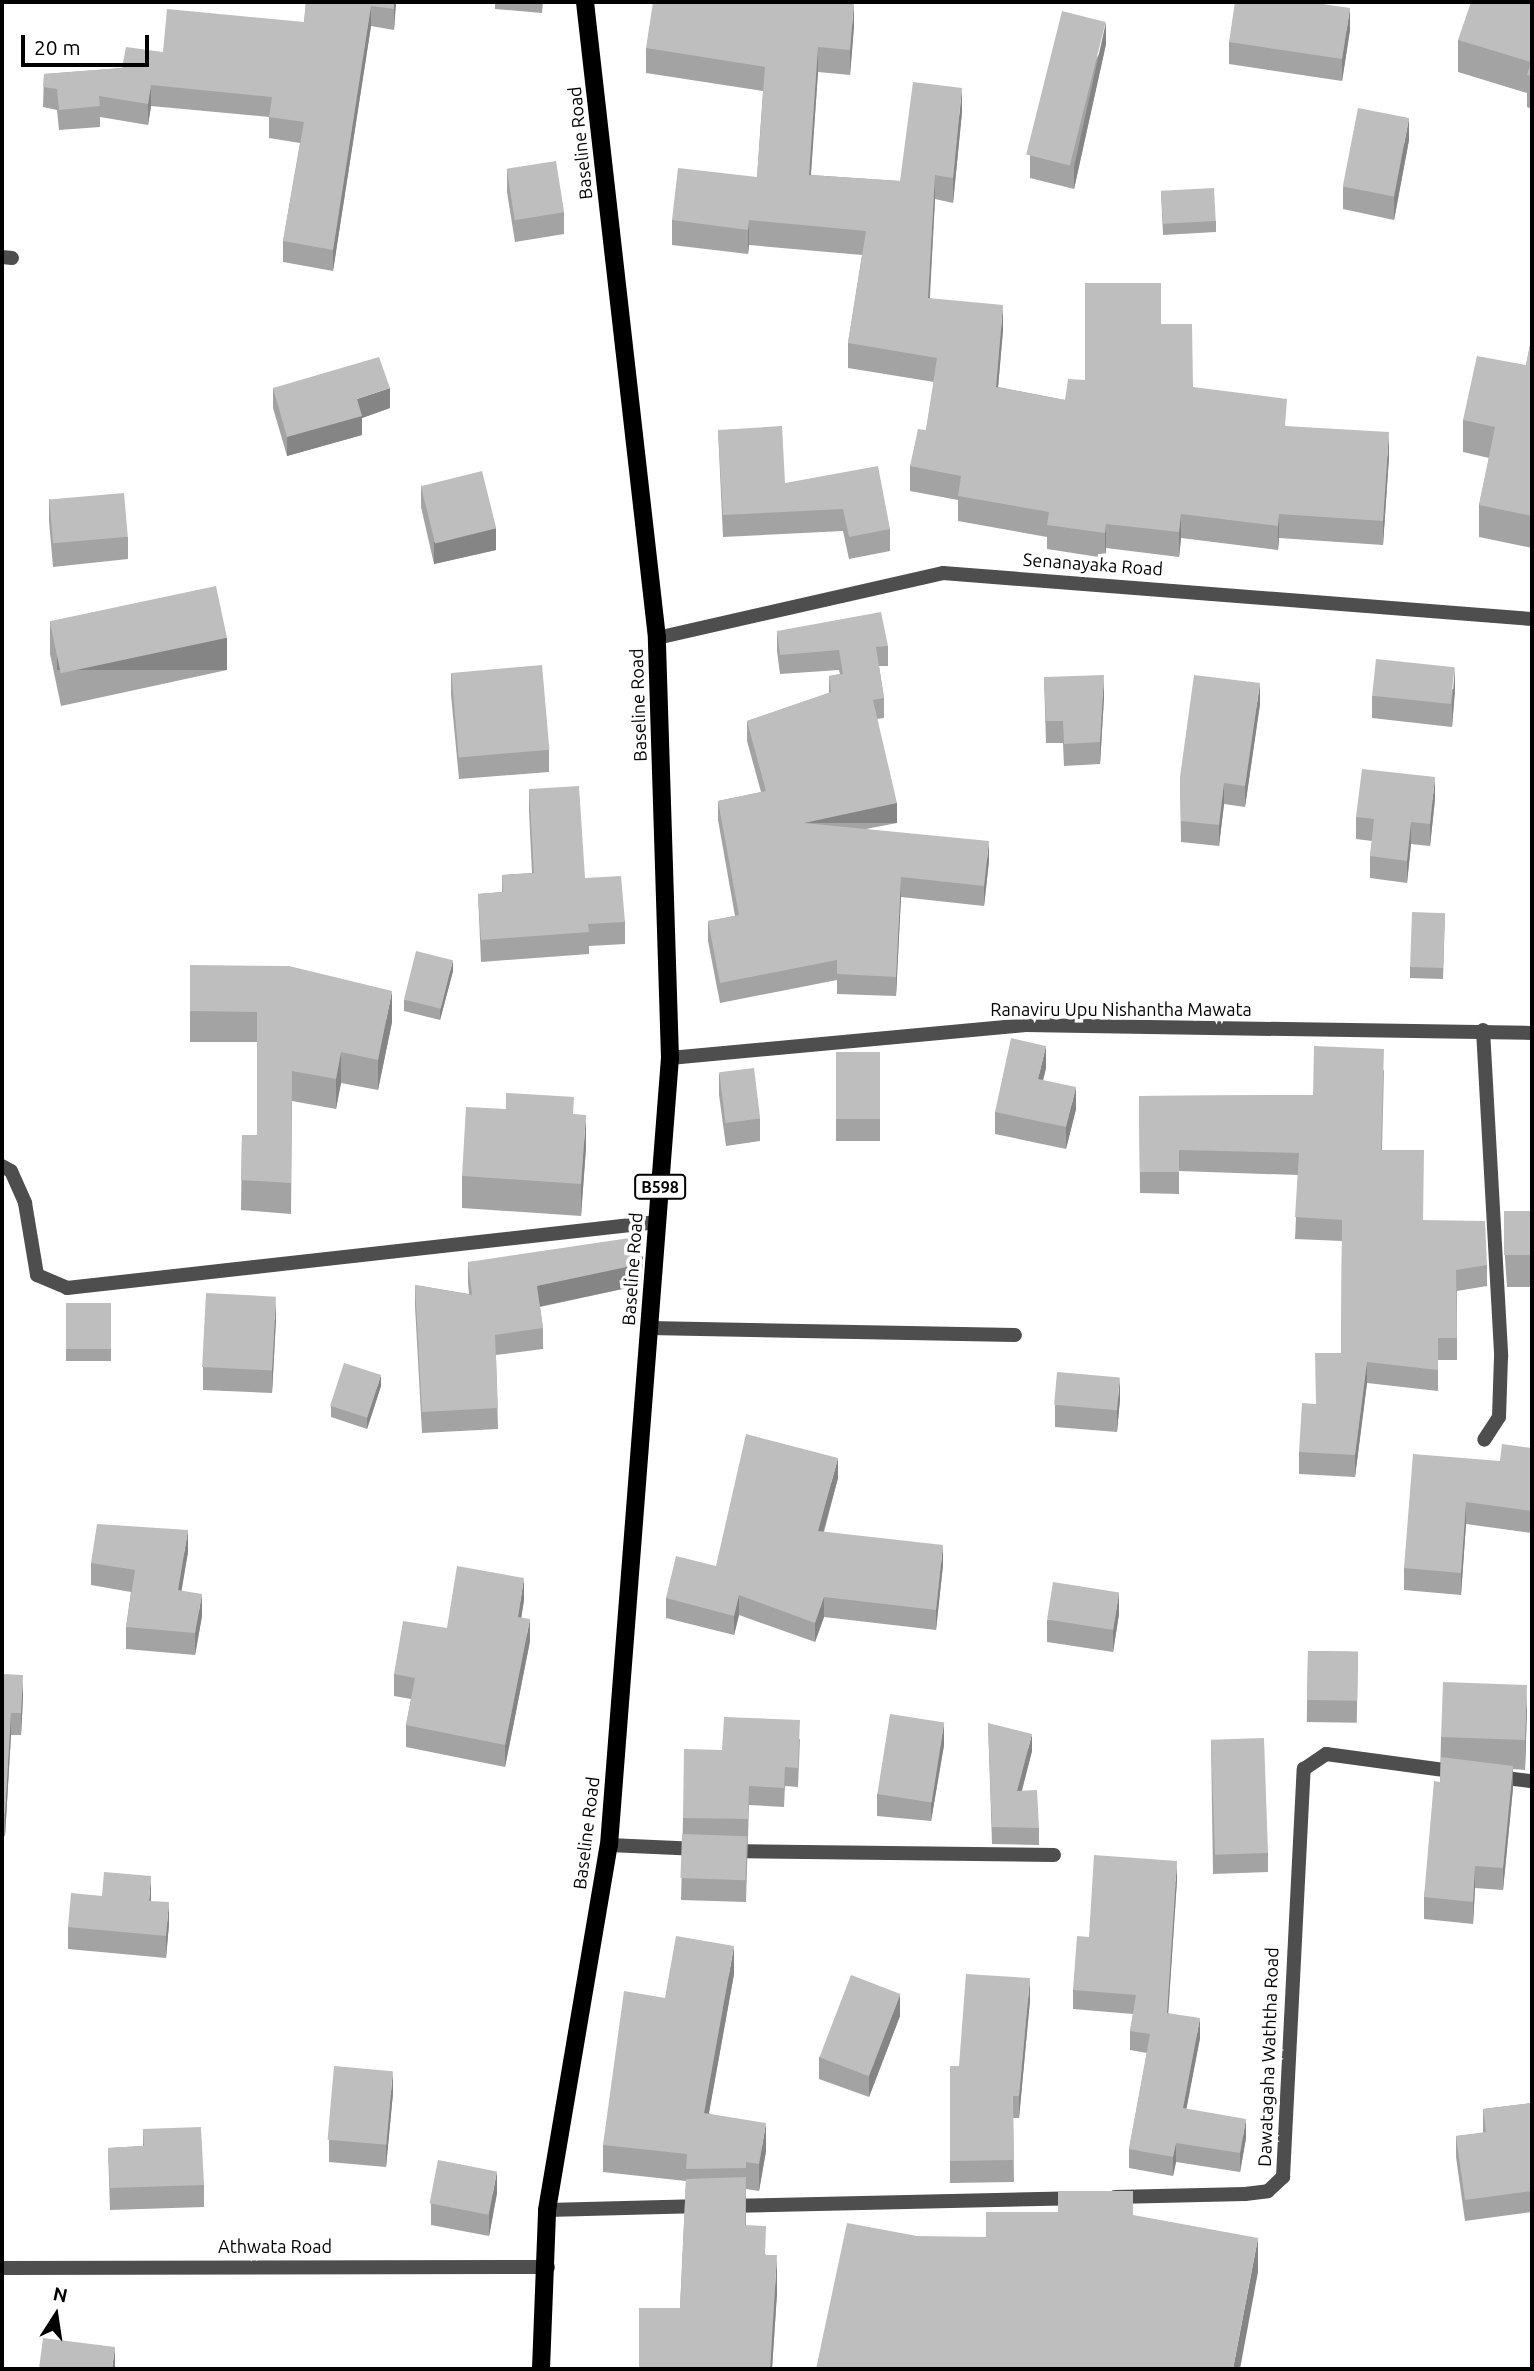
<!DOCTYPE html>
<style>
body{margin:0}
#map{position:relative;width:1534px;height:2371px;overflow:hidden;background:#fff;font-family:Ubuntu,sans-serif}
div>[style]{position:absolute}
.street>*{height:14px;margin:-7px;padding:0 7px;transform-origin:7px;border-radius:7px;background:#4e4e4e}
.primary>*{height:18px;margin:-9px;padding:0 9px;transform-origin:9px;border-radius:9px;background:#000}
.wall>*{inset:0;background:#a3a3a3;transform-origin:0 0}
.shaded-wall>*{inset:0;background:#858585;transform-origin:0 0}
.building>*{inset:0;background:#bebebe;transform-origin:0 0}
span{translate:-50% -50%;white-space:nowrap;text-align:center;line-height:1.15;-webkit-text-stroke:7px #fff;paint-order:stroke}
.shield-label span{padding:2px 5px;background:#fff;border:2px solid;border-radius:5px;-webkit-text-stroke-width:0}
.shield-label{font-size:16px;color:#000;font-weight:700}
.street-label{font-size:18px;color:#000}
.frame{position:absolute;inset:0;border:4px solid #000;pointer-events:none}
.north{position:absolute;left:21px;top:2280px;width:70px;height:70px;-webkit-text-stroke:5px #fff;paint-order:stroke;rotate:12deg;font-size:19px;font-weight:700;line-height:28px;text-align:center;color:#000}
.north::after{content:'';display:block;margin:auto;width:24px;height:32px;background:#000;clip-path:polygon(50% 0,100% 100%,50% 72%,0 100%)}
.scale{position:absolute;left:21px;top:35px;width:128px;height:32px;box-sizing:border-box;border:4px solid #000;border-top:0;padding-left:9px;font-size:21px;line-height:24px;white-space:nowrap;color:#000;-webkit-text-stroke:5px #fff;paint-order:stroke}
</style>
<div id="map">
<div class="street">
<i style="left:2px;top:257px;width:10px;rotate:6deg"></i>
<i style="left:657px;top:638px;width:293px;rotate:-12.8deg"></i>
<i style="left:943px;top:573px;width:591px;rotate:4.47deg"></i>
<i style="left:1483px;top:1030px;width:327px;rotate:86.8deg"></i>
<i style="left:1501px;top:1357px;width:60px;rotate:91.9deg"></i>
<i style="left:1499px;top:1417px;width:27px;rotate:123deg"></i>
<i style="left:670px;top:1058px;width:357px;rotate:-5.3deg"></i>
<i style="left:1025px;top:1025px;width:507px;rotate:0.9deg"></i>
<i style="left:2px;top:1166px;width:10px;rotate:29deg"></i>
<i style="left:11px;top:1171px;width:35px;rotate:66deg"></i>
<i style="left:25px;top:1203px;width:73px;rotate:80.5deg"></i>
<i style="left:37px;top:1275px;width:33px;rotate:23deg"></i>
<i style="left:67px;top:1288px;width:594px;rotate:-6.38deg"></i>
<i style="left:649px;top:1328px;width:366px;rotate:1.1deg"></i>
<i style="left:1497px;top:1777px;width:35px;rotate:7deg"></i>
<i style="left:609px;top:1845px;width:90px;rotate:2.5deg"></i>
<i style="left:730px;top:1851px;width:324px;rotate:0.7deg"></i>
<i style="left:1115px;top:2197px;width:130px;rotate:-1.3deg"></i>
<i style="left:1245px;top:2194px;width:23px;rotate:-7deg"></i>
<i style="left:1268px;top:2191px;width:21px;rotate:-43deg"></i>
<i style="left:1283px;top:2177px;width:409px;rotate:-87.1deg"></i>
<i style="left:1304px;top:1769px;width:27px;rotate:-34deg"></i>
<i style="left:1326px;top:1754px;width:134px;rotate:7.7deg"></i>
<i style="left:727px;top:2206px;width:347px;rotate:-1.3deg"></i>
<i style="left:547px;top:2210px;width:156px;rotate:-1.5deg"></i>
<i style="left:2px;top:2268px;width:546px;rotate:-0.1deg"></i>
</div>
<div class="primary">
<i style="left:541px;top:2369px;width:159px;rotate:-87.8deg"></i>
<i style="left:547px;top:2210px;width:370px;rotate:-80.4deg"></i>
<i style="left:609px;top:1845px;width:789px;rotate:-85.57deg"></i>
<i style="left:670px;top:1058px;width:420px;rotate:-91.8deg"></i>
<i style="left:657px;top:638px;width:640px;rotate:-96.46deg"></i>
</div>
<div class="wall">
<i style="clip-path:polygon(306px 2px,396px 2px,394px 30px,371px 26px,333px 271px,283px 262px,283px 241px,300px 143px,269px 138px,269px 117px,151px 106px,148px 125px,100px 117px,100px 127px,59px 130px,57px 110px,43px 107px,44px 74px,122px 68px,163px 52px,304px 22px)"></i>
<i style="clip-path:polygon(495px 2px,543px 2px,542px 13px,495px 9px)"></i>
<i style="clip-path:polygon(1532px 2px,1532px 109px,1527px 107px,1527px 93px,1458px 72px,1458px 40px)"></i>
<i style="clip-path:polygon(854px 26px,850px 75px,818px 72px,811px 175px,900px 181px,962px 112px,953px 203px,935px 199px,930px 298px,1003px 330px,998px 387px,1065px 400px,1085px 380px,1161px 324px,1193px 387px,1286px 426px,1389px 457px,1383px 545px,1279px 538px,1278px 550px,1181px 538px,1179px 557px,1106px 548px,1105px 558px,1047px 549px,1047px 537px,958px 521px,958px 500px,910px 491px,910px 466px,926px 430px,934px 382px,848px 368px,848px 343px,862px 255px,749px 245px,748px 254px,672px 245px,672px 220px,757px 177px,763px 91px,646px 73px,646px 48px)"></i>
<i style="clip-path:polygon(1350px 30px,1342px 81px,1229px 64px,1229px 42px)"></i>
<i style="clip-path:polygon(1106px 44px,1074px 189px,1030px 178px,1030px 156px)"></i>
<i style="clip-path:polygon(1409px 140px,1394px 220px,1343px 209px,1343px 187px)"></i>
<i style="clip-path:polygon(507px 169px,564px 212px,564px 234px,515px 242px,507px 192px)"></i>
<i style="clip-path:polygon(1161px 192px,1216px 221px,1216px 232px,1163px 235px)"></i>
<i style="clip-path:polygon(1532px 335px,1532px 548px,1479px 537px,1479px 505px,1489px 458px,1463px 452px,1463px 420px,1526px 365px)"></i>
<i style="clip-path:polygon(273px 388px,390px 408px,362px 418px,362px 435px,287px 456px,273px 408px)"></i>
<i style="clip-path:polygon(718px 430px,785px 483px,890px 529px,890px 551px,849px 559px,843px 531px,723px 537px)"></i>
<i style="clip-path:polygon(421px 485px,496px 550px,434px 564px,421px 507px)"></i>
<i style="clip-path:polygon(49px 499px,128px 537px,128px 559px,53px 567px,49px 521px)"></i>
<i style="clip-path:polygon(50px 622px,227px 670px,61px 706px,50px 654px)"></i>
<i style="clip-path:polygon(777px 631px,888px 646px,888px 666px,879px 666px,884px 698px,884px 718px,877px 719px,897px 823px,866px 829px,989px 861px,984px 906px,901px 897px,896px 996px,837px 994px,837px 980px,720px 1003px,708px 941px,708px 921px,735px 916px,718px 820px,718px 801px,761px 792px,747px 741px,747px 721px,829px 693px,829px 676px,840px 674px,839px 670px,780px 674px,777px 651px)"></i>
<i style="clip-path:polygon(451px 673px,549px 750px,549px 772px,459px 779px,451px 695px)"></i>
<i style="clip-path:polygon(1044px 677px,1104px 697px,1100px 764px,1064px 766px,1063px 743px,1046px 743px)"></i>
<i style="clip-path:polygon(1455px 689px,1452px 727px,1372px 718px,1372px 696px)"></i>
<i style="clip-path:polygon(1260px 704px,1245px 807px,1224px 804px,1219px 846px,1181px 842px,1180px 777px)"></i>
<i style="clip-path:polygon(529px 789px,585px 878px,625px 922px,625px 944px,589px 946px,589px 954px,481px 962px,478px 894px,502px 892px,502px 875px,532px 873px,529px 811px)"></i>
<i style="clip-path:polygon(1435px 799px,1430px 846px,1411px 844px,1407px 883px,1370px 878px,1370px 856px,1372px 841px,1356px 839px,1356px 817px)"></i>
<i style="clip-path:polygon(1445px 913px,1443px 979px,1410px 978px,1410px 967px)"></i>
<i style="clip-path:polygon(190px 965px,392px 1022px,378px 1090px,341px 1083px,336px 1109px,292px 1101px,291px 1214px,241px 1210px,242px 1135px,257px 1135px,257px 1042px,190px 1042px)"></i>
<i style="clip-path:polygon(453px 971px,440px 1020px,404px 1011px,404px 1000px)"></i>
<i style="left:836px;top:1052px;width:44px;height:89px"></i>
<i style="clip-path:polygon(1046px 1068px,1043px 1080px,1076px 1109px,1066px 1149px,995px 1134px,995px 1112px)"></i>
<i style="clip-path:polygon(1384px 1070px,1382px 1150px,1423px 1220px,1487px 1265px,1487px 1286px,1457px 1291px,1457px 1360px,1438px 1360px,1438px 1391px,1367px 1383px,1355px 1477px,1299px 1474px,1299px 1452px,1316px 1404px,1341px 1353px,1342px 1241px,1295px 1239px,1298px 1175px,1179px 1171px,1179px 1194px,1140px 1193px,1139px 1096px,1313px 1095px)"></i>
<i style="clip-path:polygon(719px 1073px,760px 1119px,760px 1141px,726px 1146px,719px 1095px)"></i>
<i style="clip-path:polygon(574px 1114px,586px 1147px,581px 1216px,462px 1208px,462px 1176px)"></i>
<i style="clip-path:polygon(1504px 1211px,1532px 1211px,1532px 1287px,1507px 1287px,1504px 1243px)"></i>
<i style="clip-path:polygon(643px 1257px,641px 1285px,540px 1307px,543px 1328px,543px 1349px,496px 1355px,498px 1429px,422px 1433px,415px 1306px,415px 1285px,469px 1294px,468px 1283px,468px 1262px)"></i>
<i style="left:111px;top:1303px;width:58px;height:45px;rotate:90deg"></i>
<i style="clip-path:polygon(276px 1319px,272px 1393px,203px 1390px,203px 1367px)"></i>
<i style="clip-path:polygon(381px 1386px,367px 1429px,331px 1417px,331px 1406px)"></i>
<i style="clip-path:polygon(1120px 1399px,1117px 1432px,1055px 1427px,1055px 1405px)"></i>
<i style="clip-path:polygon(1532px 1448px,1532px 1533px,1466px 1524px,1461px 1595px,1404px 1590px,1404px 1568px,1500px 1461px)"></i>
<i style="clip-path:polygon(838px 1478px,824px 1532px,943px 1565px,936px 1630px,824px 1617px,815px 1642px,739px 1615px,734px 1635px,666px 1618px,666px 1598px,716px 1566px)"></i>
<i style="clip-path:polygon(188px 1552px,181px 1591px,202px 1616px,195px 1655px,126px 1649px,126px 1627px,131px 1592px,91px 1585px,91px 1563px)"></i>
<i style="clip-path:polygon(524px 1600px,521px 1618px,530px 1641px,505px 1767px,406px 1747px,406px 1725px,411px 1699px,394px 1696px,394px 1674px,447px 1628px)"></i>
<i style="clip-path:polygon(1119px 1614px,1113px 1652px,1047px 1642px,1047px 1620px)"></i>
<i style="left:1308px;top:1651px;width:50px;height:71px;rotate:1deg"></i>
<i style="clip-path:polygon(2px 1674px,23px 1697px,21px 1735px,11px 1735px,5px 1836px,2px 1836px)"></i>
<i style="clip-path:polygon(1527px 1707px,1525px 1770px,1513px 1769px,1513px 1788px,1503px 1890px,1475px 1888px,1473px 1924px,1424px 1919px,1424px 1897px,1440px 1782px,1441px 1737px)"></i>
<i style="clip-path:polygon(988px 1723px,1032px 1751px,1022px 1791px,1039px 1828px,1039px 1845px,992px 1844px)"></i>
<i style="clip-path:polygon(800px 1739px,798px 1787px,785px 1786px,784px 1807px,749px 1805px,746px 1902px,681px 1900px,683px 1818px,722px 1750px)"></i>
<i style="clip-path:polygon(1211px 1739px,1268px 1853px,1268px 1872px,1213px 1874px)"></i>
<i style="clip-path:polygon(944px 1745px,931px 1821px,877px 1816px,877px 1794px)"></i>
<i style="clip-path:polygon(1177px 1880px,1168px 2013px,1200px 2038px,1186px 2109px,1246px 2138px,1240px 2172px,1176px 2162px,1173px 2176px,1129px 2168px,1129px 2149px,1147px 2053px,1130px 2050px,1130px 2031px,1133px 2014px,1073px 2009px,1073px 1990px,1089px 1937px)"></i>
<i style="clip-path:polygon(151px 1901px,169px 1924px,166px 1958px,68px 1949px,68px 1927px)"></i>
<i style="clip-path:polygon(734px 1974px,709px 2113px,766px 2151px,759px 2191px,746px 2189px,746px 2225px,766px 2255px,777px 2293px,772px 2369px,639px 2369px,680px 2308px,686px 2181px,603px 2172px,603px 2145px,665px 1998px)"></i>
<i style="clip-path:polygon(1030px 2000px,1019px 2118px,1013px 2118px,1014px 2182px,950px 2183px,950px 2066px,959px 2066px)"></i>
<i style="clip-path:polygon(900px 2016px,869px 2097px,819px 2079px,819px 2057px)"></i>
<i style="clip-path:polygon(393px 2093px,386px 2167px,329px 2162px,329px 2140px)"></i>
<i style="clip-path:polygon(1532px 2103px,1532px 2212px,1465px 2221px,1456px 2157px,1456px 2136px,1483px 2133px,1483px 2109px)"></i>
<i style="clip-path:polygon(143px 2129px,204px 2185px,204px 2207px,110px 2210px,108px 2148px,143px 2146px)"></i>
<i style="clip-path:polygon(497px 2193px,489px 2236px,431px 2225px,431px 2203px)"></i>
</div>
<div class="shaded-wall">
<i style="clip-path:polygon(394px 2px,396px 2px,394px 30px)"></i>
<i style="clip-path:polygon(854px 2px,854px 26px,850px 75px,850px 50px)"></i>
<i style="clip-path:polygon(371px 6px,371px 26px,333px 271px,333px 250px)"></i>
<i style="clip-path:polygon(1350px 8px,1350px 30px,1342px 81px,1342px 59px)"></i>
<i style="clip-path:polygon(1106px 22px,1106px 44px,1074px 189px,1074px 167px)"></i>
<i style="clip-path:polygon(818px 47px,818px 72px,809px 199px,809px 175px)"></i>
<i style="clip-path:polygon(151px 85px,151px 106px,148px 125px,148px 104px)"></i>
<i style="clip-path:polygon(962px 88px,962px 112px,953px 203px,953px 178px)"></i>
<i style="clip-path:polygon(1409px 118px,1409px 140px,1394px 220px,1394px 198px)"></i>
<i style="clip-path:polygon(935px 175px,935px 199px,928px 323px,928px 298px)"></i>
<i style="clip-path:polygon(749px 220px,749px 245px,748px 254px,748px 230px)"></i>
<i style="clip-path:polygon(1003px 305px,1003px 330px,996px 411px,996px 387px)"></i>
<i style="clip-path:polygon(390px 388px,390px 408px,362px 418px,362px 435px,287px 456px,287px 437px,357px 399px)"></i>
<i style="clip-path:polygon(1389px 432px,1389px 457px,1383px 545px,1383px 521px)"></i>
<i style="clip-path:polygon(1181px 514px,1181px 538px,1179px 557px,1179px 532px)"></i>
<i style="clip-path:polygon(1279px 514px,1279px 538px,1278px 550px,1278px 526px)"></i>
<i style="clip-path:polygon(1106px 524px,1106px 548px,1105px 558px,1105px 533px)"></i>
<i style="clip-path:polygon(496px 528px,496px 550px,434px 564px,434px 542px)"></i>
<i style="left:227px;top:638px;width:32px;height:170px;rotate:90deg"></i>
<i style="clip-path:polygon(1455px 667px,1455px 689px,1452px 727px,1452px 705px)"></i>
<i style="clip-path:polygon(1104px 675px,1104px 697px,1100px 764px,1100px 742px)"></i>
<i style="clip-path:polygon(1260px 683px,1260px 704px,1245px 807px,1245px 786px)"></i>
<i style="clip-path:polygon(1435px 777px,1435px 799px,1430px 846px,1430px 824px)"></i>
<i style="clip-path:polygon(1224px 783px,1224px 804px,1219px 846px,1219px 825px)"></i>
<i style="left:897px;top:803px;width:20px;height:95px;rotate:90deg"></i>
<i style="clip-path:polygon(1411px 822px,1411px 844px,1407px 883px,1407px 861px)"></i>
<i style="clip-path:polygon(989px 841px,989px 861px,984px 906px,984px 886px)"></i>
<i style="clip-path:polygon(901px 877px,901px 897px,896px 996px,896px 977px)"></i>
<i style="clip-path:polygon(453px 960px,453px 971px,440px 1020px,440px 1009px)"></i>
<i style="clip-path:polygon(392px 991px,392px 1022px,378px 1090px,378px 1060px)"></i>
<i style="clip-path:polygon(1046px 1046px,1046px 1068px,1038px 1101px,1038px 1079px)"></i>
<i style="clip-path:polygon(341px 1052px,341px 1083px,336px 1109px,336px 1079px)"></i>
<i style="clip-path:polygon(1076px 1087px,1076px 1109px,1066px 1149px,1066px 1127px)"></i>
<i style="clip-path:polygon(586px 1115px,586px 1147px,581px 1216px,581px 1184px)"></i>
<i style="clip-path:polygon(643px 1236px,643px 1257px,641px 1285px,537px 1307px,537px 1286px)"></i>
<i style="clip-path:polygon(276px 1297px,276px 1319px,272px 1393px,272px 1371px)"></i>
<i style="clip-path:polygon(1367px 1362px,1367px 1383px,1355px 1477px,1355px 1455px)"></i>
<i style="clip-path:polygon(381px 1375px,381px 1386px,367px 1429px,367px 1418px)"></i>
<i style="clip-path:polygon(1120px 1377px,1120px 1399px,1117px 1432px,1117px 1410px)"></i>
<i style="clip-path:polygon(838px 1458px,838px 1478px,818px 1551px,818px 1531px)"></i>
<i style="clip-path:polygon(1466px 1502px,1466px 1524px,1461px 1595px,1461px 1573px)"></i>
<i style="clip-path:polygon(188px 1530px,188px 1552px,178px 1612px,178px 1590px)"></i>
<i style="clip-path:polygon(943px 1545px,943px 1565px,936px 1630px,936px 1610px)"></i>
<i style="clip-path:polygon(524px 1578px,524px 1600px,518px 1639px,518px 1617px)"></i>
<i style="clip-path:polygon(1119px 1592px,1119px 1614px,1113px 1652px,1113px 1630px)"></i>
<i style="clip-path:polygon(202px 1594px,202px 1616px,195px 1655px,195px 1633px)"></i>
<i style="clip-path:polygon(739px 1595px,739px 1615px,734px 1635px,734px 1616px)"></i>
<i style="clip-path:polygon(824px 1597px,824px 1617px,815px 1642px,815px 1623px)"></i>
<i style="clip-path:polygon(530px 1619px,530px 1641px,505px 1767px,505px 1745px)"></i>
<i style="clip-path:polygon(23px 1675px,23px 1697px,21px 1735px,21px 1713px)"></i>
<i style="clip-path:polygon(1527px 1685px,1527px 1707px,1525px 1770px,1525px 1748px)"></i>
<i style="clip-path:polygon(11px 1713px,11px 1735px,5px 1836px,5px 1814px)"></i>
<i style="clip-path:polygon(944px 1723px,944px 1745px,931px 1821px,931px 1799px)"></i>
<i style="clip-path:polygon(1032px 1734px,1032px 1751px,1017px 1808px,1017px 1791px)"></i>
<i style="clip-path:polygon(1513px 1766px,1513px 1788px,1503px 1890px,1503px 1868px)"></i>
<i style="clip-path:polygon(1177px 1861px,1177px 1880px,1167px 2032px,1167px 2013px)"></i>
<i style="clip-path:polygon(1475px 1866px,1475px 1888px,1473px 1924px,1473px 1902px)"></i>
<i style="clip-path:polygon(151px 1876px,151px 1898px,149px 1923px,149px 1901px)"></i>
<i style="clip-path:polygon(169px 1902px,169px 1924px,166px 1958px,166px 1936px)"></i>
<i style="clip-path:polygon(734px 1946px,734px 1974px,704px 2140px,704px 2113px)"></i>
<i style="clip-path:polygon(1030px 1978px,1030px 2000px,1019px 2118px,1019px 2096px)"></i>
<i style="clip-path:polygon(900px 1994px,900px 2016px,869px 2097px,869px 2075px)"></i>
<i style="clip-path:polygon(1200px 2018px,1200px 2038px,1183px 2127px,1183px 2108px)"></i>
<i style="clip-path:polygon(393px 2071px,393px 2093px,386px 2167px,386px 2145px)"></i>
<i style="clip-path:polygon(1246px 2119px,1246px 2138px,1240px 2172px,1240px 2153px)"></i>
<i style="clip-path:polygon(766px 2123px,766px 2151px,759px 2191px,759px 2164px)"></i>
<i style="clip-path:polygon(1176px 2143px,1176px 2162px,1173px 2176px,1173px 2157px)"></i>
<i style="clip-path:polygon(497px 2171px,497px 2193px,489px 2236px,489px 2214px)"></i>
<i style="clip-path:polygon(1258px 2238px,1258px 2272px,1240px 2369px,1233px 2369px)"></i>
<i style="clip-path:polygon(777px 2255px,777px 2293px,772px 2369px,770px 2369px)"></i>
<i style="clip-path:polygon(115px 2347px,115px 2369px,112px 2369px)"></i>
</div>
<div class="building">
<i style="clip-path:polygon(306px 2px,394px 2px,394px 9px,371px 6px,333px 250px,283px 241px,304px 122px,269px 117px,272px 97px,151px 85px,148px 104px,99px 96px,100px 106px,59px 110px,57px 89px,43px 87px,44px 74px,122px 68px,126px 47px,163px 52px,167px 9px,304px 22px)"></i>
<i style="clip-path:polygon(653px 2px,854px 2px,850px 50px,818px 47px,809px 175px,900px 181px,913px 82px,962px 88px,953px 178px,935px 175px,928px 298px,1003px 305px,996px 387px,1065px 400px,1068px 379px,1085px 380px,1085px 283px,1161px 283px,1161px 324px,1192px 324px,1193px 387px,1287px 399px,1285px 426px,1389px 432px,1383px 521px,1279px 514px,1278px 526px,1181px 514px,1179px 532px,1106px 524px,1105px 533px,1047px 525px,1049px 512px,958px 496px,961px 476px,910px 466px,918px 429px,926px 430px,937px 358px,848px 343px,866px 231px,749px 220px,748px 230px,672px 220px,678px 168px,757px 177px,765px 67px,646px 48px)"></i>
<i style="clip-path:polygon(1235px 2px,1309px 2px,1350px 8px,1342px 59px,1229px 42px)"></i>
<i style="clip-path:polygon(1471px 2px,1532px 2px,1532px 76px,1527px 75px,1531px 62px,1458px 40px)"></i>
<i style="left:1062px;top:11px;width:45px;height:148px;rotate:14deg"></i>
<i style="left:1358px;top:108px;width:52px;height:80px;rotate:11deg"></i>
<i style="left:556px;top:161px;width:52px;height:50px;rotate:81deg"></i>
<i style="left:1214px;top:188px;width:33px;height:53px;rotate:87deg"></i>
<i style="clip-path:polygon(1532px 335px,1532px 516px,1479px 505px,1495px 427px,1463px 420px,1477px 356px,1526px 365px)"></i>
<i style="clip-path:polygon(379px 357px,390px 388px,357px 399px,362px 416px,287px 437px,273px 388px)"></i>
<i style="clip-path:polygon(782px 426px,785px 483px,878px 466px,890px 529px,849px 537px,843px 509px,723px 515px,718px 430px)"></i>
<i style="left:482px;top:471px;width:59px;height:63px;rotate:76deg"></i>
<i style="left:124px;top:493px;width:44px;height:75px;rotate:85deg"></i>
<i style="left:216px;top:586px;width:53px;height:170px;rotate:78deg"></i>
<i style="clip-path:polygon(881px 612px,888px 646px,876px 647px,884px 698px,873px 700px,897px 803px,804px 823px,989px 841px,984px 886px,901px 877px,896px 977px,837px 974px,837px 960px,720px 983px,708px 921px,739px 915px,718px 801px,766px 791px,747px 721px,831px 692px,829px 676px,843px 674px,839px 650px,780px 655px,777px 631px)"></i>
<i style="left:1376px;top:659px;width:79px;height:37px;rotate:6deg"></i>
<i style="left:542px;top:665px;width:85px;height:91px;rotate:85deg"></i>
<i style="clip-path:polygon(1104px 675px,1100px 742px,1064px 744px,1063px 721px,1046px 721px,1044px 677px)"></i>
<i style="clip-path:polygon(1194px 675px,1260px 683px,1245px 786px,1224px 783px,1219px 825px,1181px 821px,1180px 777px)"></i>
<i style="clip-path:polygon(1362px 769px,1435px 777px,1430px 824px,1411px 822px,1407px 861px,1370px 856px,1374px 819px,1356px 817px)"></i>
<i style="clip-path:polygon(579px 786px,585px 878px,621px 876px,625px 922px,588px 924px,589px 932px,481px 940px,478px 894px,503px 892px,502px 875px,534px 873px,529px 789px)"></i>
<i style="left:1412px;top:912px;width:33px;height:55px;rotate:2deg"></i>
<i style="left:416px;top:951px;width:38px;height:50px;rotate:14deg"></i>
<i style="clip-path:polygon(190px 965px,289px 966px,392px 991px,378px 1060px,341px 1052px,336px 1079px,292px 1071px,291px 1183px,241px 1180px,242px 1135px,257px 1135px,257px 1012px,190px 1011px)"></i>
<i style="clip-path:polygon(1011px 1038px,1046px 1046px,1038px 1079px,1076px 1087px,1066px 1127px,995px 1112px)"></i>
<i style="clip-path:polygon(1314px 1046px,1384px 1049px,1381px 1150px,1424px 1150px,1423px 1220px,1485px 1221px,1487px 1265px,1456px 1270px,1457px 1338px,1438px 1338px,1438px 1370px,1367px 1362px,1355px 1455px,1299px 1452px,1302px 1403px,1316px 1404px,1315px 1353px,1341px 1353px,1342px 1220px,1295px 1217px,1299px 1153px,1179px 1150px,1179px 1172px,1140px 1172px,1139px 1096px,1313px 1095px)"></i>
<i style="left:836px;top:1052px;width:44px;height:67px"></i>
<i style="left:754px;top:1068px;width:51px;height:35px;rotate:83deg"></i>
<i style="clip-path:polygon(506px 1093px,574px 1097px,573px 1114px,586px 1115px,581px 1184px,462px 1176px,466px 1107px,506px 1109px)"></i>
<i style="left:1504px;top:1211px;width:28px;height:44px"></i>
<i style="clip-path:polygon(643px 1236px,641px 1264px,537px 1286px,543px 1328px,495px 1335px,498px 1408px,422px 1412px,415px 1285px,472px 1295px,468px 1262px)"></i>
<i style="left:206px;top:1293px;width:70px;height:74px;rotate:3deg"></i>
<i style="left:111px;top:1303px;width:46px;height:45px;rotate:90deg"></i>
<i style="left:344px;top:1363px;width:39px;height:45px;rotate:18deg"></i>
<i style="left:1057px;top:1372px;width:63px;height:33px;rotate:5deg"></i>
<i style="clip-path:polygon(746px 1434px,838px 1458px,818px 1531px,943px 1545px,936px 1610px,824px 1597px,815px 1623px,739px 1595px,734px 1616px,666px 1598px,676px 1556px,716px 1566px)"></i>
<i style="clip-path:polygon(1502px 1444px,1532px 1448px,1532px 1511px,1466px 1502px,1461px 1573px,1404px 1568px,1413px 1454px,1500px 1461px)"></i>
<i style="clip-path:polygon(97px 1524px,188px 1530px,178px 1590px,202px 1594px,195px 1633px,126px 1627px,135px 1570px,91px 1563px)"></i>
<i style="clip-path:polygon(457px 1566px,524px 1578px,518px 1617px,530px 1619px,505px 1745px,406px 1725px,415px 1678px,394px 1674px,403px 1621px,447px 1628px)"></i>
<i style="left:1053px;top:1582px;width:67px;height:38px;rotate:9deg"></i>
<i style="left:1308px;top:1651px;width:50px;height:49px;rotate:1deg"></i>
<i style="clip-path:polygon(2px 1674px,23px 1675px,21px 1713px,11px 1713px,5px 1814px,2px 1814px)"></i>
<i style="left:1443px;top:1682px;width:84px;height:55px;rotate:2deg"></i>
<i style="left:890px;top:1714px;width:55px;height:81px;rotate:9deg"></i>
<i style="clip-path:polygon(724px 1717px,800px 1720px,798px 1768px,785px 1767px,784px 1788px,749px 1786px,748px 1819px,683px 1818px,684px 1749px,722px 1750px)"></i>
<i style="clip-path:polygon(988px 1723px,1032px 1734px,1017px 1791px,1037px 1790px,1039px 1828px,992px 1827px)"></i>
<i style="left:1264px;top:1738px;width:115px;height:53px;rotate:88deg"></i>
<i style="clip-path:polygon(1441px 1757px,1513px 1766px,1503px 1868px,1475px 1866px,1473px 1902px,1424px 1897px,1434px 1781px,1440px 1782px)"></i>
<i style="left:682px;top:1834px;width:65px;height:44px;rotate:2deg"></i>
<i style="clip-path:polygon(1094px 1855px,1177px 1861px,1167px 2013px,1200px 2018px,1183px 2108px,1246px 2119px,1240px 2153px,1176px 2143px,1173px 2157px,1129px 2149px,1150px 2034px,1130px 2031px,1136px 1995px,1073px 1990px,1077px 1936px,1089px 1937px)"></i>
<i style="clip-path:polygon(104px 1872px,151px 1876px,149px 1901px,169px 1902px,166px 1936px,68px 1927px,71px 1893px,102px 1896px)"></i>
<i style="clip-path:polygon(676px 1936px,734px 1946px,704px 2113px,766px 2123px,759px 2164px,746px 2162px,746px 2168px,686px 2169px,687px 2154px,603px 2145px,624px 1991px,665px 1998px)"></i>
<i style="clip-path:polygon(966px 1974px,1030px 1978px,1019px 2096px,1013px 2096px,1014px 2160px,950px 2161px,950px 2066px,959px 2066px)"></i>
<i style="left:851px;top:1975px;width:53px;height:88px;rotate:21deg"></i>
<i style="left:334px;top:2066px;width:59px;height:74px;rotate:5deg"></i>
<i style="clip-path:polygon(1532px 2103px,1532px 2191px,1465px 2200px,1456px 2136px,1486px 2132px,1483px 2109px)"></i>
<i style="clip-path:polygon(201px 2127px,204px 2185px,110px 2188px,108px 2148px,144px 2146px,143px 2129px)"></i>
<i style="left:438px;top:2160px;width:60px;height:44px;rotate:11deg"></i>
<i style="clip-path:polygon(746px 2177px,745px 2225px,766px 2226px,765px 2255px,777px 2255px,770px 2369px,639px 2369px,639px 2308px,680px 2308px,686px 2179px)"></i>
<i style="clip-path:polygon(1058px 2191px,1133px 2191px,1133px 2215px,1258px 2238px,1233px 2369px,1135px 2369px,1121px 2367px,1121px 2369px,816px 2369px,847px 2223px,917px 2236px,986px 2237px,986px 2212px,1058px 2212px)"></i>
<i style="clip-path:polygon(43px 2338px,115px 2347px,112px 2369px,39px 2369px)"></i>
</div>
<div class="shield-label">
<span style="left:660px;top:1187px">B598</span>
</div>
<div class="street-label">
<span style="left:580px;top:143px;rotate:-96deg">Baseline Road</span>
<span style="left:1093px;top:564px;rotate:4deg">Senanayaka Road</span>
<span style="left:638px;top:705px;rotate:-92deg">Baseline Road</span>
<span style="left:1121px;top:1009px">Ranaviru Upu Nishantha Mawata</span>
<span style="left:632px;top:1269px;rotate:-86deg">Baseline Road</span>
<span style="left:586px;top:1833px;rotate:-83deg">Baseline Road</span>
<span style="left:1268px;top:2057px;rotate:-88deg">Dawatagaha Waththa Road</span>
<span style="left:275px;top:2246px">Athwata Road</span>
</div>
<div class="frame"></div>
<div class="north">N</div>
<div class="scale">20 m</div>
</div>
